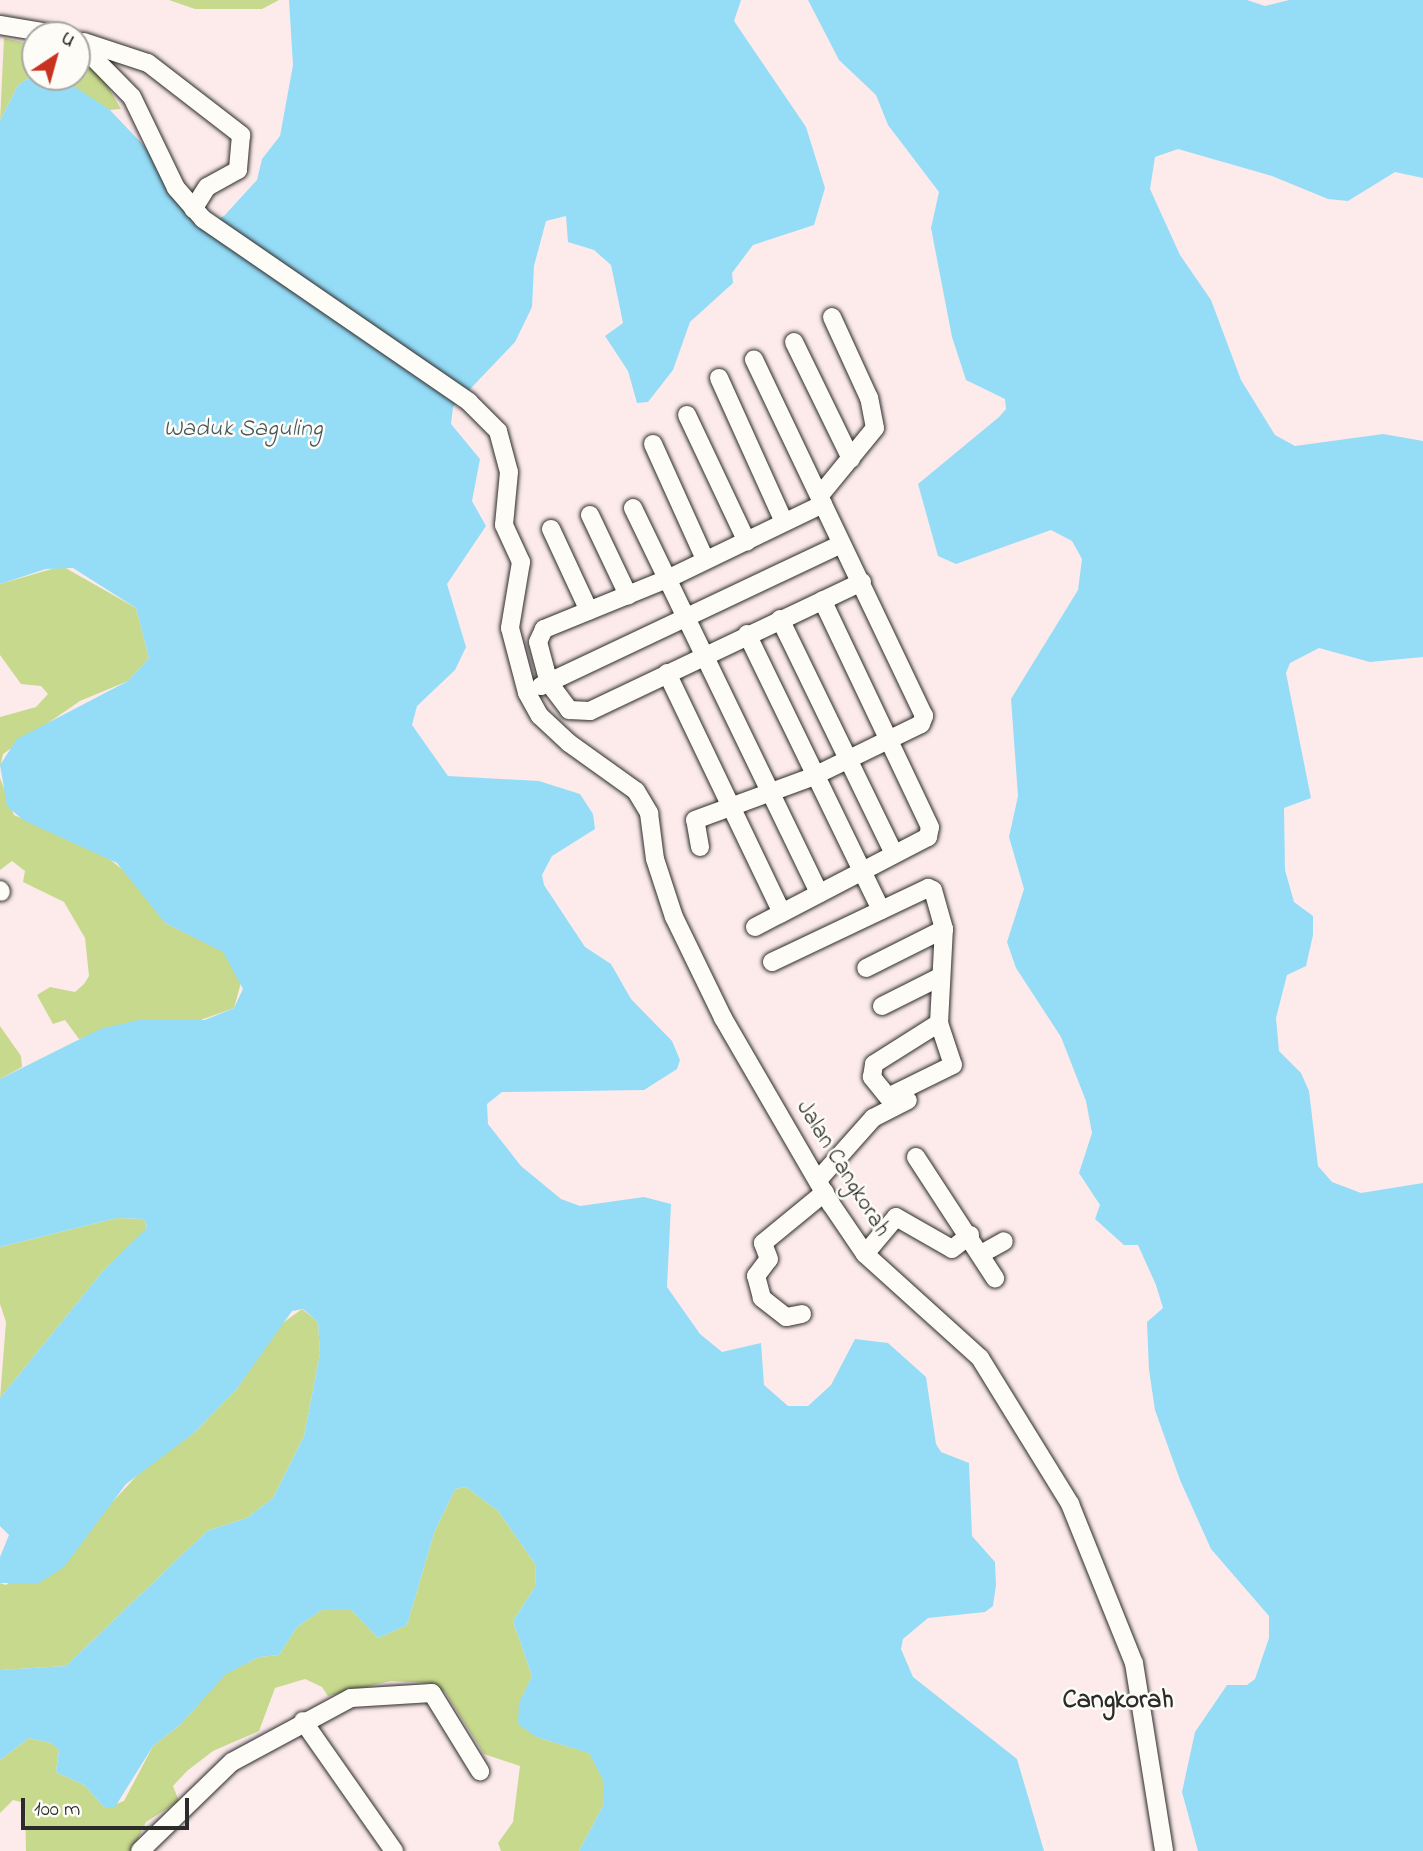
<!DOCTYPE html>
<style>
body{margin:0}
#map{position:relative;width:1423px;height:1851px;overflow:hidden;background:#fdebec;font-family:"Indie Flower",sans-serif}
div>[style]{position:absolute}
.green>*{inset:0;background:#c7d98d}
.water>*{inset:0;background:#95dcf7}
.roads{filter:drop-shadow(0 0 2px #2b2b2b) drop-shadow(0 0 2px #2b2b2b)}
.minor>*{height:18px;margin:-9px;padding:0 9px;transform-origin:9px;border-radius:9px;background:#fdfcf7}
span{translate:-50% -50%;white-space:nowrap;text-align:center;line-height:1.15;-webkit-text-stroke:5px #fdfcf7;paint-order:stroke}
.street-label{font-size:23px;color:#2b2b2b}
.water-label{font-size:24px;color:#46575e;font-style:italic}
.quarter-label{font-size:26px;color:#2b2b2b;font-weight:700}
.north{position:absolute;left:21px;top:21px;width:70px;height:70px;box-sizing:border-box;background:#fdfcf7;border:2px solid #a9a8a5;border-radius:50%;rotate:36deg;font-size:19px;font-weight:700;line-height:28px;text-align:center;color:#2b2b2b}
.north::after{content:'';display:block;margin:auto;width:24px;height:32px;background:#c8321e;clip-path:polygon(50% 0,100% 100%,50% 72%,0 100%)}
.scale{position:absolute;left:21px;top:1798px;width:168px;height:32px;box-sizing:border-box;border:4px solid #2b2b2b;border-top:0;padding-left:9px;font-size:21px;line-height:24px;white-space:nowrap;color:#2b2b2b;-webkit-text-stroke:5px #fdfcf7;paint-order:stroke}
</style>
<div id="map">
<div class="green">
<i style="clip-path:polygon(169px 0,279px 0,262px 9px,195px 9px)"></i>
<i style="clip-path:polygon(4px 38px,35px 45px,35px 74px,18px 85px,0 121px)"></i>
<i style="clip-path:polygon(77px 57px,101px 75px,121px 109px,110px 110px,51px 77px,77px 77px)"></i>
<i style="clip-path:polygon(62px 566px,136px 608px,149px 658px,128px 681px,80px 701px,3px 754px,0 767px,0 717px,36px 707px,48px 694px,41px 686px,21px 684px,0 655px,0 584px)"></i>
<i style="clip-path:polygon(0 778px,14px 815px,102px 853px,133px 878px,165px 923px,223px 951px,242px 979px,234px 1008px,195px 1022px,143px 1019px,79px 1039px,65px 1020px,53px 1024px,37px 995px,50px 987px,75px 992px,84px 984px,89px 976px,85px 938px,64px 902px,23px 882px,25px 871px,12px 861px,0 870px)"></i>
<i style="clip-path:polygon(0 1026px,21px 1056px,22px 1067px,0 1079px)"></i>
<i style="clip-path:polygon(117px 1218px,144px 1219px,147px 1229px,103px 1271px,0 1398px,6px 1322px,0 1304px,0 1247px)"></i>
<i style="clip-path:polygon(302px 1309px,318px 1322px,320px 1354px,304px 1436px,273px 1498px,247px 1518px,207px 1531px,66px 1666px,0 1670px,0 1583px,6px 1585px,105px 1510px,142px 1470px,194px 1433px,236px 1390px,280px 1325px)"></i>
<i style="clip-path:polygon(466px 1487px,498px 1511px,536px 1565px,535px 1587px,513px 1621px,532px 1676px,519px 1704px,536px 1737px,590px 1753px,604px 1782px,604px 1804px,579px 1851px,501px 1851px,498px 1843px,513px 1822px,520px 1766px,484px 1754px,445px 1692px,430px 1683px,391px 1681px,328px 1696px,322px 1687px,305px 1679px,275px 1688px,259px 1731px,213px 1751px,187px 1771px,173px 1786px,179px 1801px,146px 1822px,132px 1851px,26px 1851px,25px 1803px,13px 1800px,0 1813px,0 1760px,29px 1738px,51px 1743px,59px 1750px,56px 1772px,84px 1785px,105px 1808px,124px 1801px,153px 1746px,181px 1724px,226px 1673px,259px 1657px,279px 1655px,297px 1627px,323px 1609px,350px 1609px,378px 1638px,407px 1625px,434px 1533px,455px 1489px)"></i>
</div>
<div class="water">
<i style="clip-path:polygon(289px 0,741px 0,734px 21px,806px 127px,825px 188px,814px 225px,753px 245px,732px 273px,733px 283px,690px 322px,673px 370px,648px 402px,637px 403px,628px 371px,605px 336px,623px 323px,611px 265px,594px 250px,568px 242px,566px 216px,546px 221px,534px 266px,532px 307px,515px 342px,453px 407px,451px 424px,480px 459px,472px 501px,486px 526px,447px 584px,466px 647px,455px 670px,417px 706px,412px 725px,448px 776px,539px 781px,580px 794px,593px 814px,595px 829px,552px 856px,542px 875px,544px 885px,585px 947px,611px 964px,631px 999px,672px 1041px,680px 1060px,677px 1069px,644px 1090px,502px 1092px,487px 1104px,488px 1124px,521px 1166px,561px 1199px,580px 1206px,644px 1197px,671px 1204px,667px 1287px,700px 1334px,722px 1352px,761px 1343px,764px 1385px,788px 1406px,808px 1406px,831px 1385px,855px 1339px,888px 1343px,926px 1377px,936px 1444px,941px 1452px,969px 1463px,972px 1536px,995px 1562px,996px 1585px,993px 1606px,985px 1612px,928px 1618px,903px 1639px,901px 1649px,913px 1677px,1017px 1759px,1044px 1851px,579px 1851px,604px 1804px,604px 1782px,589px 1753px,536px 1737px,518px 1724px,519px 1703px,532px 1676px,513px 1621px,535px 1587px,536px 1565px,498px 1511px,466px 1487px,455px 1489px,434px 1533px,407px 1625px,378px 1638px,350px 1609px,323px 1609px,297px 1627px,279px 1655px,259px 1657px,226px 1674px,181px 1724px,153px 1746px,115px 1807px,105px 1808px,84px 1785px,56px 1772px,59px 1750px,51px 1743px,29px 1738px,0 1760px,0 1670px,66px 1666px,207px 1531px,247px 1518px,273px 1498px,304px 1436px,320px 1354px,318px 1322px,303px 1309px,292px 1311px,236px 1390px,194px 1433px,126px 1484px,64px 1567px,39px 1583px,0 1583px,0 1557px,9px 1535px,0 1526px,0 1398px,103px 1271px,147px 1228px,144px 1219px,117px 1218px,0 1247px,0 1079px,100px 1029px,143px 1019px,205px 1020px,234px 1008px,243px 989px,223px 952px,165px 923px,117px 863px,23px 820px,7px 806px,0 765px,17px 739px,128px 681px,149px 658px,136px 608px,73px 568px,46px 569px,0 584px,0 121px,18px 85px,35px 74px,66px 81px,110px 110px,147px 149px,204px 226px,224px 216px,257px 180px,262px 159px,280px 136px,293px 65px)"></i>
<i style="clip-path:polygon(808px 0,1247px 0,1265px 6px,1289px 0,1423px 0,1423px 178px,1395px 172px,1348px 201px,1328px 199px,1272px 176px,1178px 149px,1155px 157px,1150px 189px,1180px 255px,1211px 300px,1241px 380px,1275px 435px,1295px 446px,1383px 434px,1423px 441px,1423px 657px,1370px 662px,1319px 648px,1290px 663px,1286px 673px,1311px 798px,1284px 808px,1285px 870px,1294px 902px,1313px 916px,1313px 935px,1306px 966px,1287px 975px,1276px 1018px,1279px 1051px,1301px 1073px,1309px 1091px,1318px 1166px,1332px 1182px,1361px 1193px,1423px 1183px,1423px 1851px,1198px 1851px,1182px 1792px,1195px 1732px,1227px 1685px,1247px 1685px,1255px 1679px,1269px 1638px,1269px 1616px,1211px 1549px,1180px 1480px,1155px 1410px,1149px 1370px,1147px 1322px,1163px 1308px,1156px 1285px,1138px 1245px,1124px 1245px,1095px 1219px,1100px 1205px,1079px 1173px,1092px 1133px,1086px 1101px,1061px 1037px,1016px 968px,1007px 942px,1024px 889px,1009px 837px,1018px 796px,1011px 699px,1078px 590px,1082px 559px,1072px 541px,1051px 530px,956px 564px,938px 556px,918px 484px,999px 417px,1006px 409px,1005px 399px,966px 380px,952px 337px,931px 228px,939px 192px,888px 125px,876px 95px,839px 60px)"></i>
</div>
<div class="roads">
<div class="minor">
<i style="left:0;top:25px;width:62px;rotate:9.3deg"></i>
<i style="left:77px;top:41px;width:78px;rotate:45.5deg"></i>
<i style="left:132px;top:97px;width:101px;rotate:64.2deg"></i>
<i style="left:176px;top:188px;width:41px;rotate:48.9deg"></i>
<i style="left:203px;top:219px;width:323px;rotate:34.5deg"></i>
<i style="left:469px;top:402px;width:41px;rotate:45deg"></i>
<i style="left:498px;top:431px;width:42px;rotate:75deg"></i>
<i style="left:509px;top:472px;width:53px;rotate:95.4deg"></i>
<i style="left:504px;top:525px;width:41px;rotate:65.3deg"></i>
<i style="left:521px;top:562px;width:67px;rotate:99.5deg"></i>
<i style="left:510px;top:628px;width:67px;rotate:75.3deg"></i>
<i style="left:527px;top:693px;width:26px;rotate:61deg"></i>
<i style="left:540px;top:716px;width:40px;rotate:43deg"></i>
<i style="left:569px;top:743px;width:82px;rotate:35.6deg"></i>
<i style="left:636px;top:791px;width:26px;rotate:59deg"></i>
<i style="left:649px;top:813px;width:46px;rotate:82.6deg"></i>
<i style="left:655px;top:859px;width:61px;rotate:71.9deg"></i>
<i style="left:674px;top:917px;width:112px;rotate:64.1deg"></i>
<i style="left:723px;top:1018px;width:215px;rotate:59.9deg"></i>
<i style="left:831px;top:1204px;width:60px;rotate:55.8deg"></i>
<i style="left:865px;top:1254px;width:155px;rotate:42.1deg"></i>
<i style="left:980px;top:1358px;width:172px;rotate:58.3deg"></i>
<i style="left:1070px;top:1504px;width:171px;rotate:68.1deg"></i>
<i style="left:1134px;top:1663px;width:190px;rotate:80.9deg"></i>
<i style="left:84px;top:42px;width:67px;rotate:18.2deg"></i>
<i style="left:148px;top:63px;width:118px;rotate:37.7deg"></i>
<i style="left:241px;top:135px;width:35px;rotate:95deg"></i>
<i style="left:238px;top:170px;width:35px;rotate:151deg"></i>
<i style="left:207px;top:187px;width:26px;rotate:122deg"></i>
<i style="left:794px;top:342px;width:130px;rotate:64deg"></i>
<i style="left:719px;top:378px;width:158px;rotate:65.7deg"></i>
<i style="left:687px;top:415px;width:140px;rotate:64.7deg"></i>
<i style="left:653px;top:444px;width:126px;rotate:65.7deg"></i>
<i style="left:821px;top:494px;width:85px;rotate:-50.7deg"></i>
<i style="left:875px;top:428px;width:31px;rotate:-101deg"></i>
<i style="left:869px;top:398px;width:89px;rotate:-114.6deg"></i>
<i style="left:823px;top:504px;width:173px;rotate:154.3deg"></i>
<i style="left:667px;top:579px;width:133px;rotate:157.9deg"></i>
<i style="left:544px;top:629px;width:14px;rotate:115deg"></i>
<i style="left:538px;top:642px;width:42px;rotate:75deg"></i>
<i style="left:549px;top:683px;width:34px;rotate:53deg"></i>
<i style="left:569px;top:710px;width:21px;rotate:3deg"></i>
<i style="left:590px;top:711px;width:301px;rotate:-25.4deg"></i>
<i style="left:633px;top:508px;width:428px;rotate:64.2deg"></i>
<i style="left:590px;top:515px;width:89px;rotate:64.6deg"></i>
<i style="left:551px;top:529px;width:90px;rotate:65.1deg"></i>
<i style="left:780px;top:619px;width:261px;rotate:64.1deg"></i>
<i style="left:747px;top:634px;width:307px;rotate:64.1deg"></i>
<i style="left:667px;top:673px;width:266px;rotate:64.4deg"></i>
<i style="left:541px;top:686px;width:332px;rotate:-25.3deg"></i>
<i style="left:700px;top:847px;width:27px;rotate:-100deg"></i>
<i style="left:695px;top:820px;width:125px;rotate:-20.2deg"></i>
<i style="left:812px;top:777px;width:121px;rotate:-25.9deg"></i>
<i style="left:921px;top:724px;width:9px;rotate:-69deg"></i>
<i style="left:924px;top:716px;width:395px;rotate:-115.5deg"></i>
<i style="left:0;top:890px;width:2px;rotate:63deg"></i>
<i style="left:755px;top:927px;width:195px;rotate:-27.5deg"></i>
<i style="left:928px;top:837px;width:10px;rotate:-79deg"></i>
<i style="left:930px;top:827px;width:251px;rotate:-115.4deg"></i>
<i style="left:772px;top:962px;width:173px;rotate:-25.4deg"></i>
<i style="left:928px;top:888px;width:5px;rotate:22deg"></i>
<i style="left:933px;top:890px;width:41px;rotate:74.2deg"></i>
<i style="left:944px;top:929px;width:87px;rotate:153.4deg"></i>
<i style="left:882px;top:1006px;width:65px;rotate:-26.6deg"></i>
<i style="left:939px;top:1023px;width:44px;rotate:71.6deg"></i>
<i style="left:953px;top:1065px;width:72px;rotate:153.8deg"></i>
<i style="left:888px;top:1097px;width:26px;rotate:-129deg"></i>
<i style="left:872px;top:1077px;width:13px;rotate:-81deg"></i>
<i style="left:874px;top:1064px;width:77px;rotate:-32.2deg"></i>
<i style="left:939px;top:1023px;width:94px;rotate:-87deg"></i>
<i style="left:916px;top:1157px;width:145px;rotate:56.9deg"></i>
<i style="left:818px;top:1180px;width:83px;rotate:-48.4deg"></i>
<i style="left:873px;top:1118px;width:39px;rotate:-27deg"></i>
<i style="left:865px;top:1254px;width:48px;rotate:-50deg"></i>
<i style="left:896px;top:1217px;width:64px;rotate:29.7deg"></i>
<i style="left:952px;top:1249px;width:23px;rotate:-38deg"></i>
<i style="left:981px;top:1254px;width:26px;rotate:-29deg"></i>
<i style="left:802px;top:1314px;width:16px;rotate:169deg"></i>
<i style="left:786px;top:1317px;width:31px;rotate:-142deg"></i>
<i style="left:762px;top:1298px;width:23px;rotate:-105deg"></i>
<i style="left:756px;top:1276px;width:21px;rotate:-53deg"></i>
<i style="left:769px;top:1259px;width:17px;rotate:-111deg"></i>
<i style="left:763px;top:1243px;width:80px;rotate:-39.4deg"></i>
<i style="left:303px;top:1721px;width:159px;rotate:55deg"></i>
<i style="left:140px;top:1851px;width:128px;rotate:-44.1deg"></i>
<i style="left:232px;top:1762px;width:135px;rotate:-28.3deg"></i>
<i style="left:351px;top:1698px;width:81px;rotate:-3.5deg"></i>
<i style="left:432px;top:1693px;width:92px;rotate:58.4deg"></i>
</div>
</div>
<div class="street-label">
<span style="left:842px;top:1169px;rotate:58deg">Jalan Cangkorah</span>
</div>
<div class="water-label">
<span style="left:243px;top:430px">Waduk Saguling</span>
</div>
<div class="quarter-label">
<span style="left:1118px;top:1702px">Cangkorah</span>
</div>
<div class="north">U</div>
<div class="scale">100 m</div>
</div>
